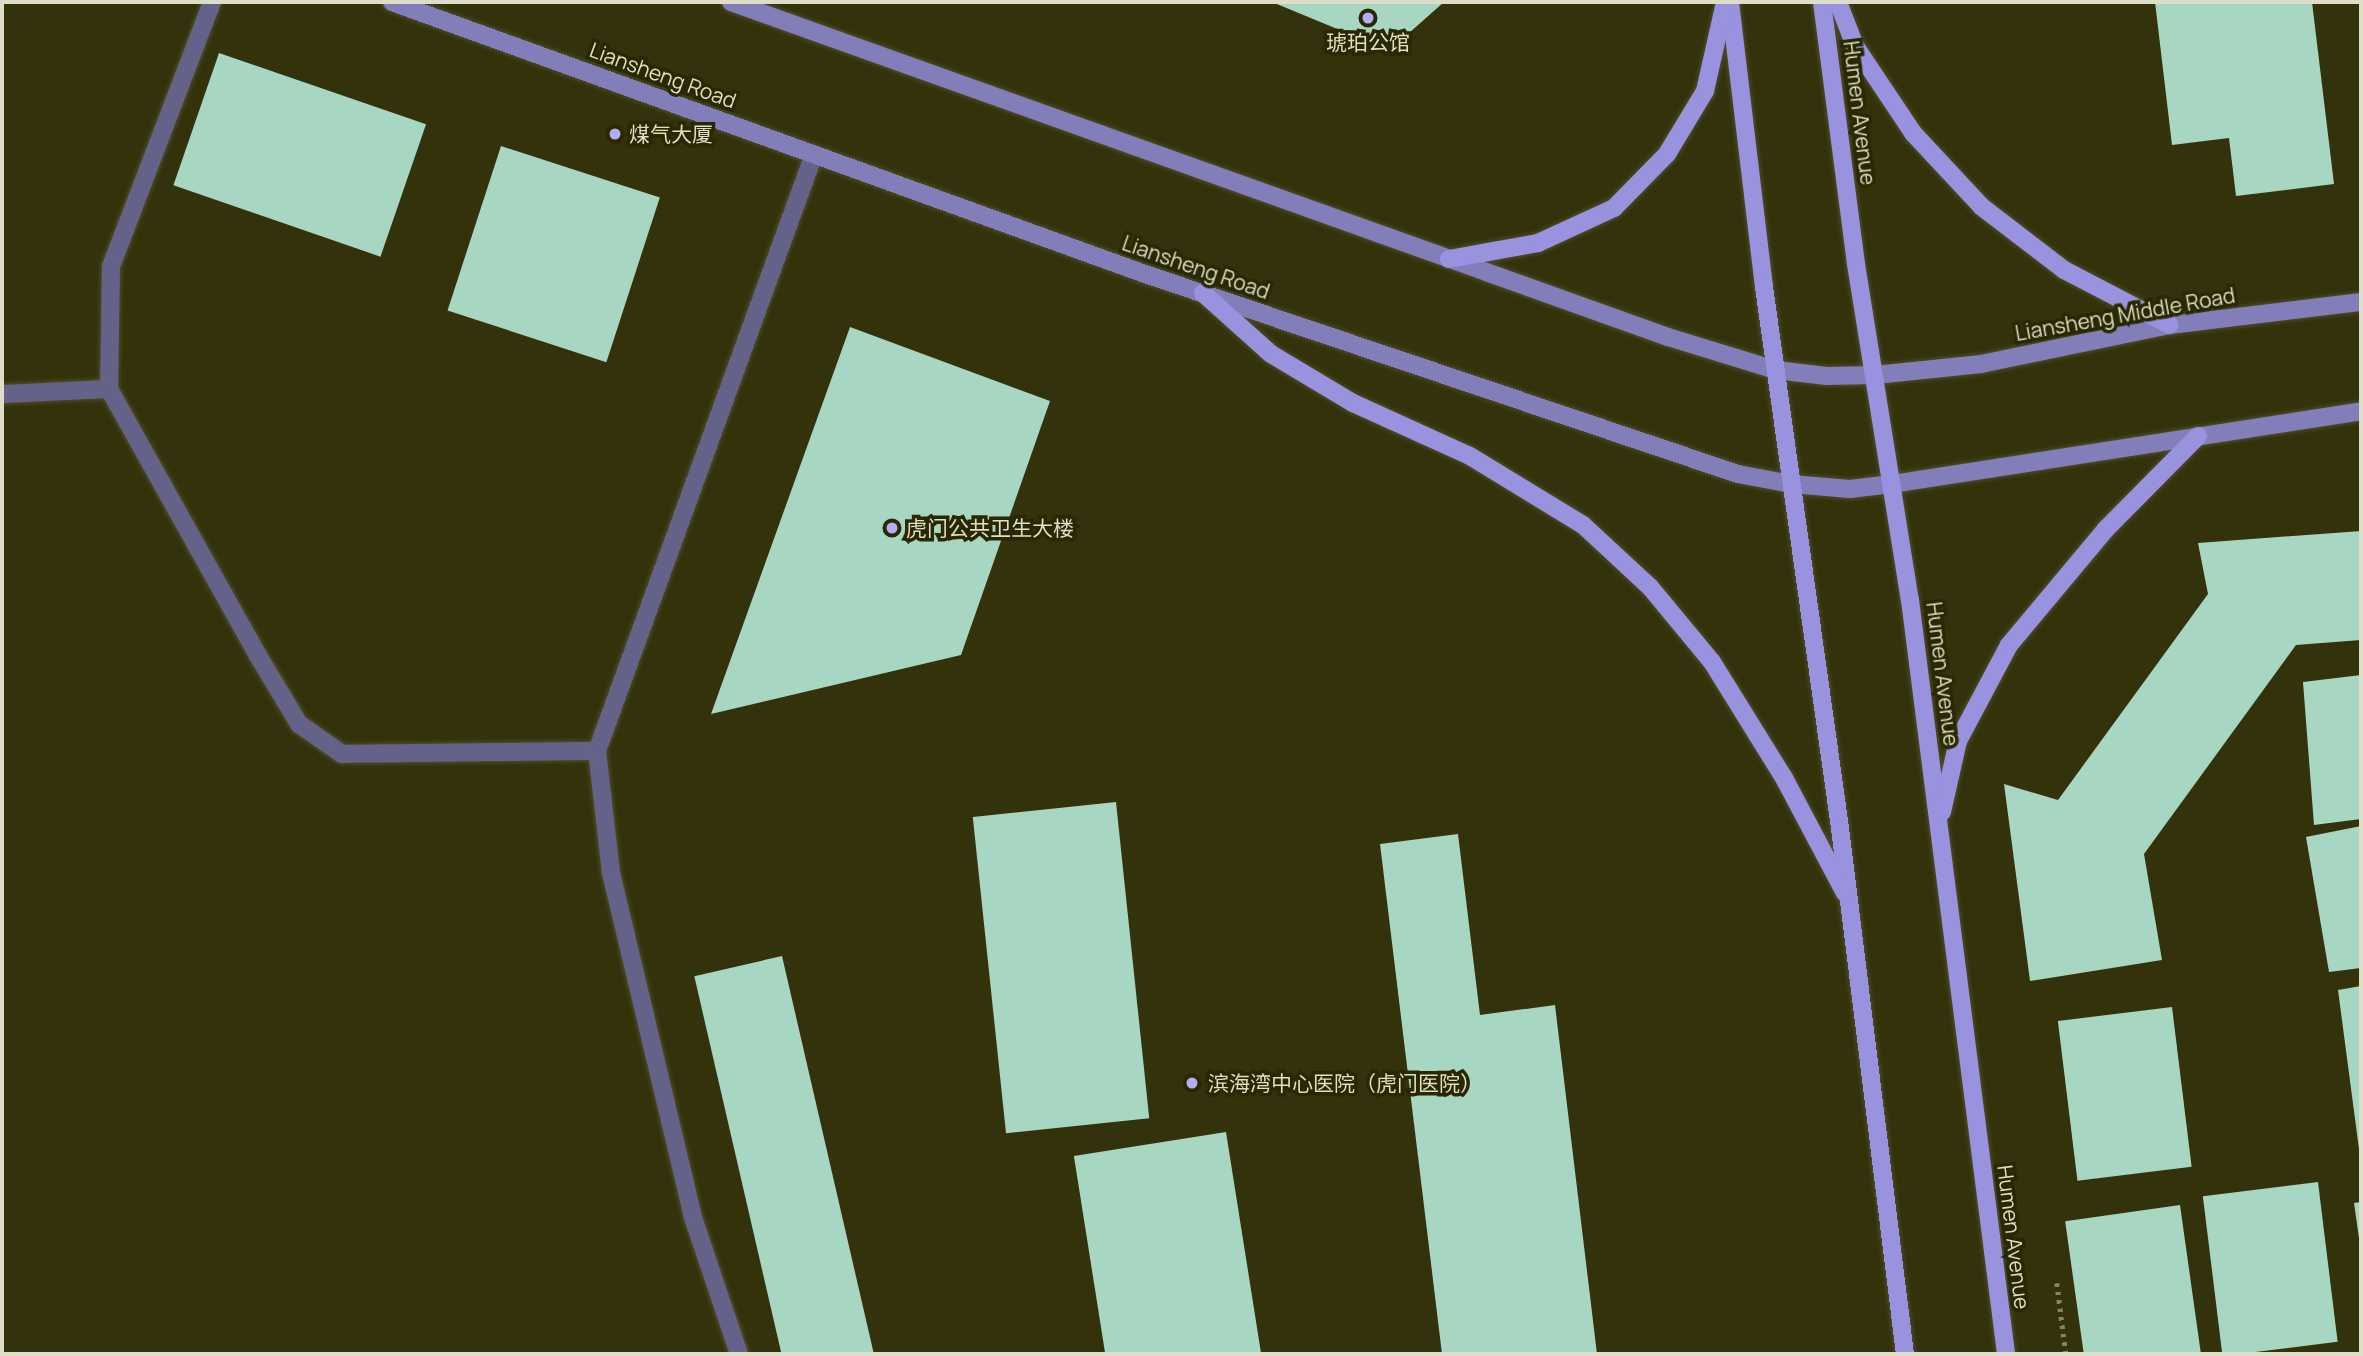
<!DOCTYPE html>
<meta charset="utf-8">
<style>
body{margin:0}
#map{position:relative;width:2363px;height:1356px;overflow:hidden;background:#34320b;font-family:Manrope,"Noto Sans SC",sans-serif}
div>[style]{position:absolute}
.building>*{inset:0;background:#a7d6c2;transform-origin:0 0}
.path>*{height:4.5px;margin-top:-2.25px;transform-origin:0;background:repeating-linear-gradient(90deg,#858466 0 3.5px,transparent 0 8.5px)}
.roads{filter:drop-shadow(0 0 2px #4f4d29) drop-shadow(0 0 2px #4f4d29)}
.minor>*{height:18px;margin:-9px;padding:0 9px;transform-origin:9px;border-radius:9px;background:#646288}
.secondary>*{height:18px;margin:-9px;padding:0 9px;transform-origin:9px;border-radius:9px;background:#817eb9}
.primary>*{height:18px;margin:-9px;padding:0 9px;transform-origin:9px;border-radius:9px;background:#9892df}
.dots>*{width:19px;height:19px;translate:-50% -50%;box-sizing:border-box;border:4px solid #2a2801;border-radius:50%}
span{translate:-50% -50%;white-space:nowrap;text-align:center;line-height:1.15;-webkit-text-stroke:7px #2a2801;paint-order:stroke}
.poi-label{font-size:21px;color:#ddddc8}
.left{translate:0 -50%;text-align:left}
.street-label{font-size:21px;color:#ddddc8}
.frame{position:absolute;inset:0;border:4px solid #ddddc8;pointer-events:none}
</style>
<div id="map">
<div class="building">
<i style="clip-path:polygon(1272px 2px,1444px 2px,1400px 41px,1347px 33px)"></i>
<i style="clip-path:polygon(2155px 2px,2312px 2px,2334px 184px,2236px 196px,2229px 138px,2172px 145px)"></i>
<i style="left:219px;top:53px;width:219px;height:140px;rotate:19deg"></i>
<i style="left:501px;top:146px;width:167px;height:173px;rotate:18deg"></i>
<i style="clip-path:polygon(850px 327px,1050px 401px,961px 655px,711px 714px)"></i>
<i style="clip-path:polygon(2361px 531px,2361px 640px,2296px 645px,2144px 854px,2162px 960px,2030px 981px,2004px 784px,2058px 800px,2208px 594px,2198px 543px)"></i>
<i style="clip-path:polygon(2361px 675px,2361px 819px,2314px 825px,2303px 682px)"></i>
<i style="left:1116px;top:802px;width:318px;height:144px;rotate:84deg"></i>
<i style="clip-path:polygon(2361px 826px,2361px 968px,2329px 972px,2306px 837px)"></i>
<i style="clip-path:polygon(1458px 834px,1480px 1015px,1555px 1005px,1597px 1354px,1442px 1354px,1380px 844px)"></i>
<i style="left:782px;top:956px;width:408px;height:90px;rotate:77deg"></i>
<i style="clip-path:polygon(2361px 986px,2361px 1148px,2359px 1149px,2338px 990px)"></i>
<i style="left:2172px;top:1007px;width:161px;height:115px;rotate:83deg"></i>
<i style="left:1226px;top:1132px;width:225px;height:154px;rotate:81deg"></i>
<i style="left:2318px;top:1182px;width:161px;height:116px;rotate:83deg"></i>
<i style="clip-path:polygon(2361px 1202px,2361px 1245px,2360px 1245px,2354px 1203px)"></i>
<i style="left:2180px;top:1205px;width:150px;height:116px;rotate:82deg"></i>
</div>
<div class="path">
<i style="left:2057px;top:1283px;width:72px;rotate:82.8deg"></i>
</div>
<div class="roads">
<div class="minor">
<i style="left:212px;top:2px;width:283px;rotate:110.9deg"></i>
<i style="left:111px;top:266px;width:123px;rotate:90.9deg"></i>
<i style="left:109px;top:389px;width:304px;rotate:60.8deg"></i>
<i style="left:257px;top:654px;width:82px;rotate:59deg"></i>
<i style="left:299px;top:724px;width:52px;rotate:34.9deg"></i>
<i style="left:342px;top:754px;width:255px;rotate:-0.7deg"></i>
<i style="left:2px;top:394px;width:107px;rotate:-2.7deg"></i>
<i style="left:739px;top:1354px;width:145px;rotate:-108.6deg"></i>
<i style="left:693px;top:1217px;width:354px;rotate:-103.4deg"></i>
<i style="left:611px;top:873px;width:123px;rotate:-96.5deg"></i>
<i style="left:597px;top:751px;width:635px;rotate:-70.02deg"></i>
</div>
<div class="secondary">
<i style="left:392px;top:2px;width:801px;rotate:19.86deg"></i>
<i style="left:1145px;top:274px;width:626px;rotate:18.64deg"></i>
<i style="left:1738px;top:474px;width:54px;rotate:10.7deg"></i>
<i style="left:1791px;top:484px;width:59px;rotate:4.8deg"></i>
<i style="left:1850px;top:489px;width:42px;rotate:-6.8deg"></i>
<i style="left:1892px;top:484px;width:475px;rotate:-8.8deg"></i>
<i style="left:731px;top:2px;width:995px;rotate:19.67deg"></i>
<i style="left:1668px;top:337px;width:113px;rotate:17deg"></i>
<i style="left:1776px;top:370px;width:51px;rotate:6.7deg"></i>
<i style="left:1827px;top:376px;width:48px;rotate:-1.2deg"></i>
<i style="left:1875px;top:375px;width:107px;rotate:-5.9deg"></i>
<i style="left:1981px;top:364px;width:193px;rotate:-11.7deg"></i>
<i style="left:2170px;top:325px;width:192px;rotate:-6.9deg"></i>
</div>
<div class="primary">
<i style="left:1730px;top:2px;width:287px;rotate:83.2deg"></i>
<i style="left:1764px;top:287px;width:546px;rotate:82deg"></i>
<i style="left:1840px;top:828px;width:530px;rotate:82.96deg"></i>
<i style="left:1822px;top:2px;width:264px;rotate:82.6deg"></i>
<i style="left:1856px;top:264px;width:340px;rotate:80.9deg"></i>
<i style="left:1910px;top:600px;width:760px;rotate:82.74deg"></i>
<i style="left:1838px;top:2px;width:47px;rotate:68.9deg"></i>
<i style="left:1855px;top:46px;width:105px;rotate:56.3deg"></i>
<i style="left:1913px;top:133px;width:101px;rotate:47deg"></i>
<i style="left:1982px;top:207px;width:103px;rotate:37.5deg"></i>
<i style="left:2064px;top:270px;width:119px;rotate:27.4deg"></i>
<i style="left:1449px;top:259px;width:90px;rotate:-10.2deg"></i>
<i style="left:1538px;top:243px;width:84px;rotate:-24.7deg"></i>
<i style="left:1614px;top:208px;width:76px;rotate:-45.5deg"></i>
<i style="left:1667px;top:154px;width:74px;rotate:-58.9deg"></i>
<i style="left:1705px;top:91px;width:91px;rotate:-77.3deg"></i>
<i style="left:1203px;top:293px;width:91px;rotate:41.9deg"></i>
<i style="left:1271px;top:354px;width:96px;rotate:30.9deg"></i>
<i style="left:1353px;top:403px;width:128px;rotate:24.4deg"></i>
<i style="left:1470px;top:456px;width:132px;rotate:31.4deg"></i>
<i style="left:1583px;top:525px;width:91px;rotate:42.8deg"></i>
<i style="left:1650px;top:587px;width:97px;rotate:50.4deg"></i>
<i style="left:1712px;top:662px;width:137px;rotate:58.2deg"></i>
<i style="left:1784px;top:778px;width:130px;rotate:62.1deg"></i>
<i style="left:1942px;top:812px;width:73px;rotate:-77.3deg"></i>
<i style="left:1958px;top:741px;width:109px;rotate:-62deg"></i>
<i style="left:2009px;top:645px;width:151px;rotate:-50.1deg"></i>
<i style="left:2106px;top:529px;width:131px;rotate:-45.3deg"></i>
</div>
</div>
<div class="dots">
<i style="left:1368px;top:18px;background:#b2adf9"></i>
<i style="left:615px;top:134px;background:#b2adf9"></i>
<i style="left:892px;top:528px;background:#b2adf9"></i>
<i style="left:1192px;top:1083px;background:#b2adf9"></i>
</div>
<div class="poi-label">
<span style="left:1368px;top:42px">琥珀公馆</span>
<span class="left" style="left:629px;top:134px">煤气大厦</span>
<span class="left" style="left:906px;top:528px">虎门公共卫生大楼</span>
<span class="left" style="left:1208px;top:1083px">滨海湾中心医院（虎门医院）</span>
</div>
<div class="street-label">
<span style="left:663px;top:75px;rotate:20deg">Liansheng Road</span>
<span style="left:1860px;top:113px;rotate:83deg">Humen Avenue</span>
<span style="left:1196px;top:267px;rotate:19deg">Liansheng Road</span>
<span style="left:2125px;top:314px;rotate:-10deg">Liansheng Middle Road</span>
<span style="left:1943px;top:674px;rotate:83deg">Humen Avenue</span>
<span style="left:2014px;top:1237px;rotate:83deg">Humen Avenue</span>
</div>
<div class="frame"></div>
</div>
